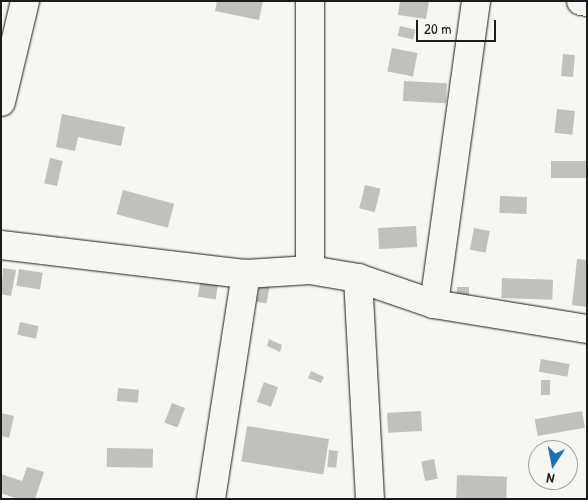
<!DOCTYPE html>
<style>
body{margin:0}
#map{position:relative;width:588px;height:500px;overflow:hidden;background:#f6f6f2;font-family:"Patrick Hand",sans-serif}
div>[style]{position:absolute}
.building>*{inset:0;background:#c0c0bd;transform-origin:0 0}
.roads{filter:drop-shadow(0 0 1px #1c1c1c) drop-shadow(0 0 1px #1c1c1c)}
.street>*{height:28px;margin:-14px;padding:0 14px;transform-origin:14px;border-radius:14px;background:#f6f6f2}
span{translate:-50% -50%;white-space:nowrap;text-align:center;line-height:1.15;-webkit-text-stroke:4px #f6f6f2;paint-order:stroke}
.frame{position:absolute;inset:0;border:2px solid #1c1c1c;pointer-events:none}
.north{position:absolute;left:528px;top:440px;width:50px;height:50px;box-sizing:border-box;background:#f6f6f2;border:1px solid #9f9f9c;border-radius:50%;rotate:191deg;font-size:14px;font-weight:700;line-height:20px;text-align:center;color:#1c1c1c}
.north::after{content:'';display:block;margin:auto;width:18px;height:22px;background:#1f6fb2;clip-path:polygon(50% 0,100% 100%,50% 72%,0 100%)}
.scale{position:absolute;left:416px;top:20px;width:80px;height:22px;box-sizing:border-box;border:2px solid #1c1c1c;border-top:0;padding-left:6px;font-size:15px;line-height:18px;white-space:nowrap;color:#1c1c1c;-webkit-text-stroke:4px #f6f6f2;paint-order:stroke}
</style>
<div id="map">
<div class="building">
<i style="clip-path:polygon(217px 1px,263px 1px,259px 20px,215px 11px)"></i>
<i style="clip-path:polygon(400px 1px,429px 1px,426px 19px,398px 15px)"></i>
<i style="left:400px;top:26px;width:16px;height:10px;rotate:14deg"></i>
<i style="left:392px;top:48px;width:26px;height:24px;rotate:11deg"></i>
<i style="left:563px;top:54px;width:12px;height:22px;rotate:5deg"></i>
<i style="left:404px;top:81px;width:43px;height:20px;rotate:3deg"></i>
<i style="left:557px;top:109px;width:18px;height:24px;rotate:6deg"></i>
<i style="clip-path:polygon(62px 114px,125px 127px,121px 146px,78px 137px,75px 151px,56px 147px)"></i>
<i style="left:50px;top:158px;width:13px;height:26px;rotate:13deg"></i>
<i style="left:551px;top:161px;width:36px;height:17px"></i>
<i style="left:365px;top:185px;width:16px;height:24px;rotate:14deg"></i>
<i style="left:123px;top:190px;width:53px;height:25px;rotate:15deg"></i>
<i style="left:500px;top:196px;width:27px;height:17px;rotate:2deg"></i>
<i style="left:416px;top:226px;width:21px;height:38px;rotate:87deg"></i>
<i style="left:474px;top:228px;width:16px;height:22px;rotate:11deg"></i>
<i style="clip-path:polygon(577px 259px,587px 260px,587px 307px,572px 305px)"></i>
<i style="clip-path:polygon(3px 268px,16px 270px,11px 296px,1px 294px)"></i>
<i style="left:19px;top:269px;width:24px;height:17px;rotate:9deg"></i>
<i style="left:201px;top:277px;width:18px;height:20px;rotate:9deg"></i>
<i style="left:502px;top:278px;width:51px;height:20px;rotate:2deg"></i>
<i style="left:260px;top:284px;width:10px;height:18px;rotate:11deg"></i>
<i style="left:457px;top:287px;width:12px;height:8px"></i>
<i style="left:20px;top:322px;width:19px;height:13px;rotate:12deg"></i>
<i style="clip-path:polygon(269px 339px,282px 345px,280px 352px,267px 346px)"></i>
<i style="left:541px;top:359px;width:29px;height:13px;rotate:10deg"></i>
<i style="clip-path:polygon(311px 371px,324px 377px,321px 383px,308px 378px)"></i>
<i style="left:541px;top:380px;width:9px;height:15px"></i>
<i style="left:264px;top:382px;width:15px;height:21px;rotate:20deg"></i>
<i style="left:118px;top:388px;width:21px;height:13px;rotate:5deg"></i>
<i style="left:172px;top:403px;width:14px;height:21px;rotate:21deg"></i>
<i style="left:421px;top:411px;width:20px;height:34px;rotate:87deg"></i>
<i style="left:582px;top:411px;width:17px;height:48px;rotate:80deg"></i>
<i style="clip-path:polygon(1px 413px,14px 416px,9px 438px,1px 436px)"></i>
<i style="left:247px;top:426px;width:83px;height:36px;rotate:9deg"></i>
<i style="left:107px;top:448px;width:46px;height:19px;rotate:1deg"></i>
<i style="left:329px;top:450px;width:9px;height:17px;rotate:6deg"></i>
<i style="left:434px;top:459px;width:20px;height:13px;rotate:79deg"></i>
<i style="clip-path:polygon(27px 467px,44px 472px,35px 499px,18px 499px,1px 493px,1px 474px,22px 481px)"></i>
<i style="left:457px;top:475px;width:50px;height:24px;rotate:2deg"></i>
</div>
<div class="roads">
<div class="street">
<i style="left:581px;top:1px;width:6px;rotate:9deg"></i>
<i style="left:1px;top:102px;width:104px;rotate:-76.6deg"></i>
<i style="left:1px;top:245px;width:247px;rotate:6.8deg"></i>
<i style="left:246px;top:274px;width:64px;rotate:-3.6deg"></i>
<i style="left:310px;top:270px;width:49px;rotate:9.5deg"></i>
<i style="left:358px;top:278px;width:80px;rotate:18.9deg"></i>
<i style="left:434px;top:304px;width:155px;rotate:9.3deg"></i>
<i style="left:310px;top:270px;width:269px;rotate:-90deg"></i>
<i style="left:358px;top:278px;width:221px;rotate:86.9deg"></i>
<i style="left:434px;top:304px;width:306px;rotate:-82.1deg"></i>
<i style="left:211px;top:499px;width:228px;rotate:-81.2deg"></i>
</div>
</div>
<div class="frame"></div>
<div class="north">N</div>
<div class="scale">20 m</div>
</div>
